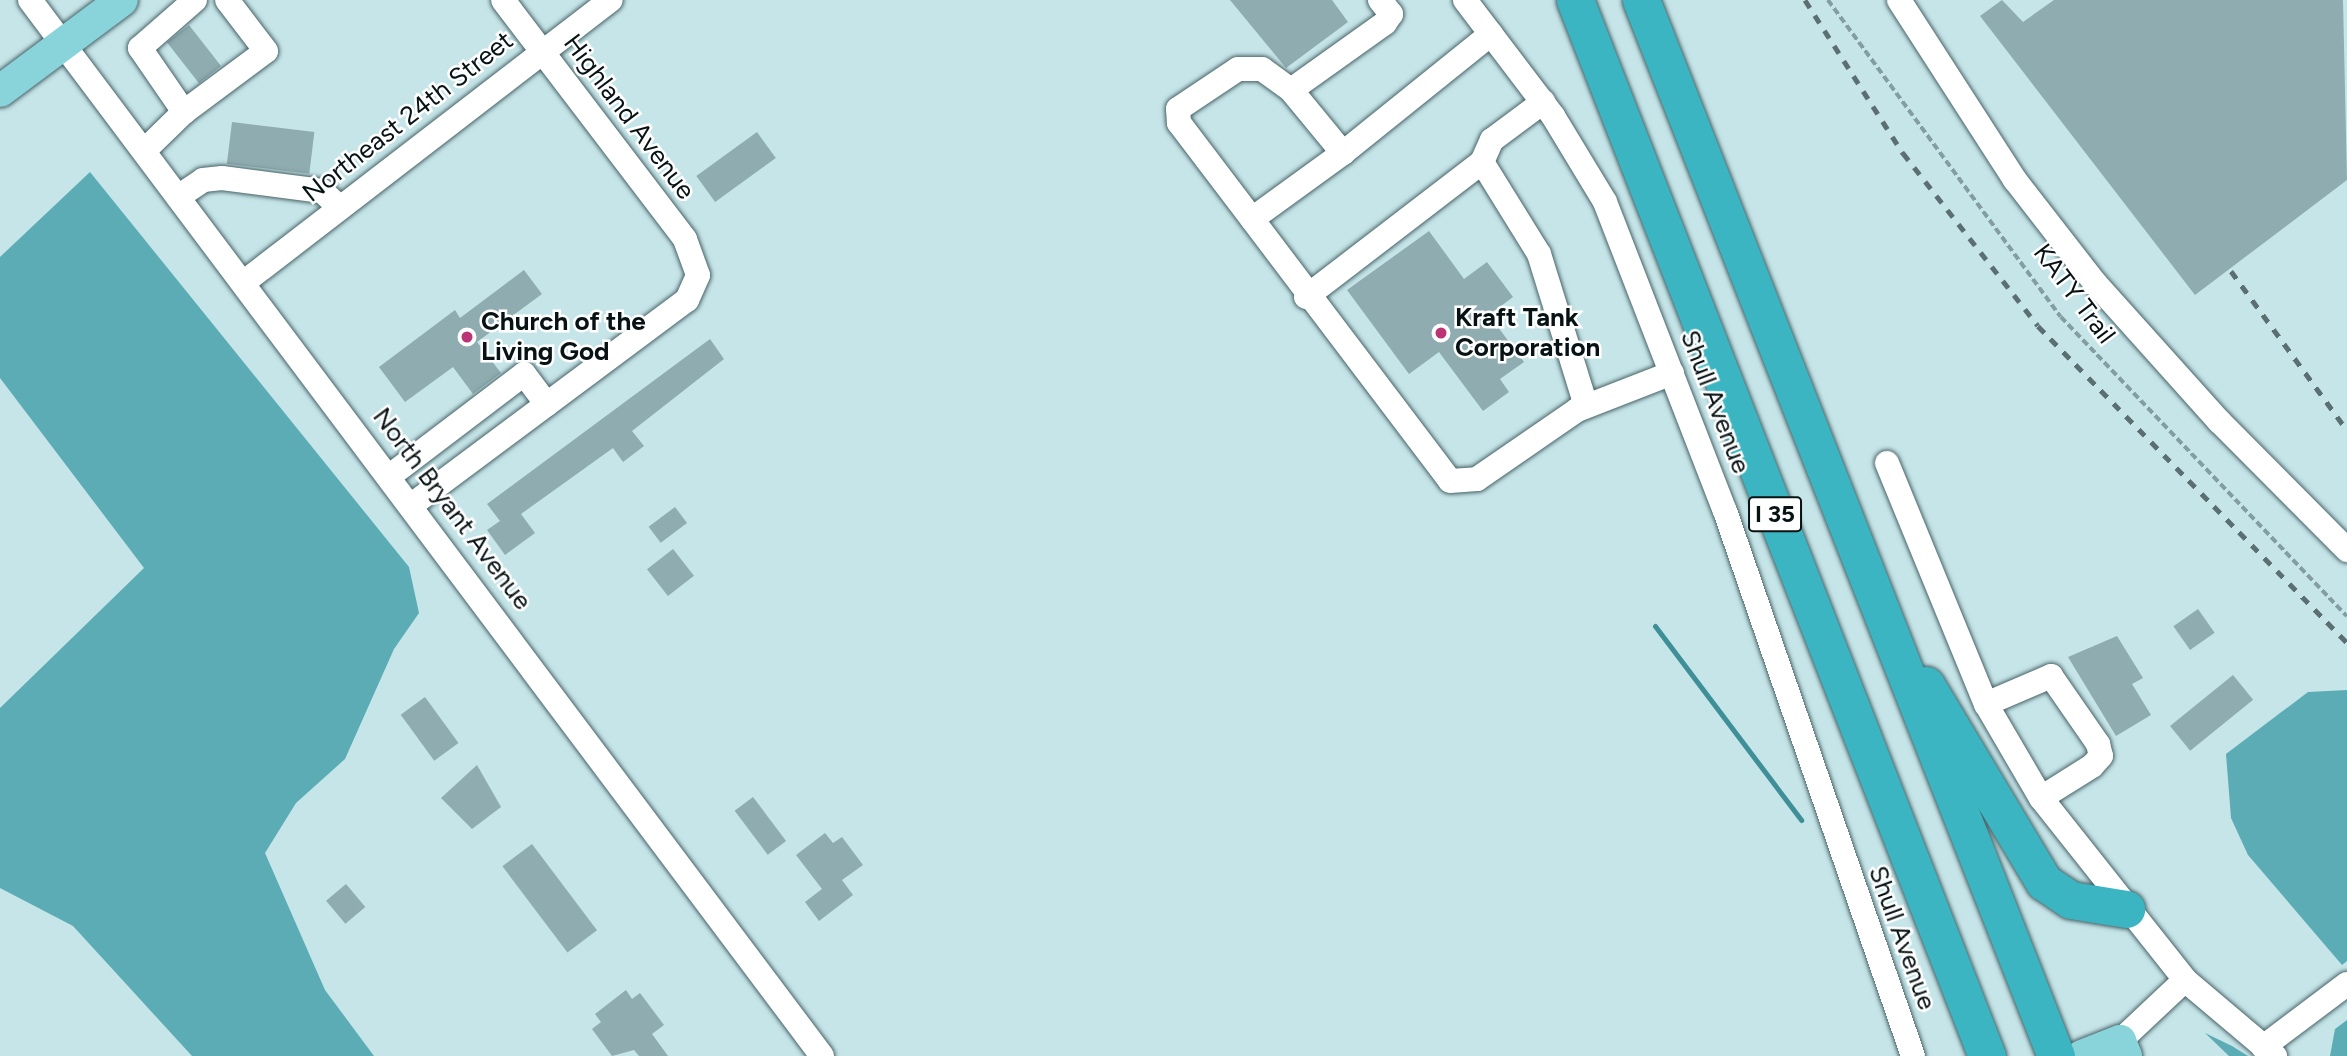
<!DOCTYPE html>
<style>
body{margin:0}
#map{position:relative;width:2347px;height:1056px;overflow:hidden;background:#c6e5e9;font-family:Figtree,sans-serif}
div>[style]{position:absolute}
.forest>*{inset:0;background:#5cacb5}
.stream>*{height:5px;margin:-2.5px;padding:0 2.5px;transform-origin:2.5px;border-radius:2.5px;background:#3e8f98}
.building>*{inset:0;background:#8facb0;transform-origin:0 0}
.path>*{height:3.5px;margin-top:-1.75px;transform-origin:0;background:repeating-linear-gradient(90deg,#849da0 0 7px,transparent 0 10.5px)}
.roads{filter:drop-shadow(0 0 2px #486367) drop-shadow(0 0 2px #486367)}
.minor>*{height:24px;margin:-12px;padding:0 12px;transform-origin:12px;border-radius:12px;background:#fff}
.major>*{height:32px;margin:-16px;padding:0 16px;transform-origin:16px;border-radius:16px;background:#89d3da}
.highway>*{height:37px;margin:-18.5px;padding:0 18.5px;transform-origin:18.5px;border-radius:18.5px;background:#3bb5c2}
.rail>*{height:5px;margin-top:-2.5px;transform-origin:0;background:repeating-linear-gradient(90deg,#5b6f72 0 9px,transparent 0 18px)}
.dots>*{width:19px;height:19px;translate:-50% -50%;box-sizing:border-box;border:4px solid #fff;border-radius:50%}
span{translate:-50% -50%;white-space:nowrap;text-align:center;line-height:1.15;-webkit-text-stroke:5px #fff;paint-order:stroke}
.shield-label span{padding:2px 5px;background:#fff;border:2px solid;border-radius:5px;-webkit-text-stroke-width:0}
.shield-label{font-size:24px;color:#071214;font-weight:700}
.street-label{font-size:26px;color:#071214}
.poi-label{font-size:26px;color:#071214;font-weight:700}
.left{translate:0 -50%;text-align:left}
</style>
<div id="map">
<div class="forest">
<i style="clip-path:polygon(90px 172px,409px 567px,419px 613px,394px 649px,345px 759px,296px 803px,265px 853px,325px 990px,374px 1056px,192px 1056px,73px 926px,0 888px,0 708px,144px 568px,0 378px,0 257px)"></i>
<i style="clip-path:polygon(2347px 690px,2347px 961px,2342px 965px,2248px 855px,2231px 818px,2226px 754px,2308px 692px)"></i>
<i style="clip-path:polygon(2347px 1020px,2347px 1056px,2330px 1056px,2335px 1029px)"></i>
<i style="clip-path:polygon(2205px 1033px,2232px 1046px,2248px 1056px,2229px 1056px)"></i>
</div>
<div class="stream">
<i style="left:1655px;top:626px;width:243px;rotate:53deg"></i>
</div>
<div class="building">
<i style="clip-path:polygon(1230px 0,1332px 0,1348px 22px,1286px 68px)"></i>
<i style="clip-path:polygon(2002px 0,2023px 22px,2054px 0,2343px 0,2347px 180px,2195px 295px,1980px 16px)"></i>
<i style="left:189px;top:25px;width:52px;height:28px;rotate:52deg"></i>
<i style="left:232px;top:122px;width:83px;height:42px;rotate:7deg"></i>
<i style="left:757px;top:132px;width:32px;height:75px;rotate:54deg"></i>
<i style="clip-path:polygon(1429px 231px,1464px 279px,1487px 262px,1513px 297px,1489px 315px,1524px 362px,1500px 379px,1509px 392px,1483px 411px,1439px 352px,1409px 374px,1347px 290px)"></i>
<i style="clip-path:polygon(524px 270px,542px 294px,477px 342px,501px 373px,473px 394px,453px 367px,405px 402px,379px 367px,455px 310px,460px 318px)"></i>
<i style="clip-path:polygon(710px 339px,724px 359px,632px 431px,644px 446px,623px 462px,613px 448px,521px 514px,535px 533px,505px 555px,487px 530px,500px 521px,487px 504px)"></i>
<i style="left:675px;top:507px;width:20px;height:33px;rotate:53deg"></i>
<i style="left:673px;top:549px;width:34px;height:33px;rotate:52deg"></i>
<i style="left:2198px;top:609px;width:29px;height:30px;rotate:55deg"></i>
<i style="clip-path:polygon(2117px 636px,2143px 678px,2132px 684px,2151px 715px,2116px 736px,2068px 657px)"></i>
<i style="left:2233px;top:675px;width:32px;height:81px;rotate:51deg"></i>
<i style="left:425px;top:697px;width:57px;height:30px;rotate:54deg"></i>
<i style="clip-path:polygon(477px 765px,501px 807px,472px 829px,441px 798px)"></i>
<i style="left:753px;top:797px;width:55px;height:23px;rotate:53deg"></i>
<i style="clip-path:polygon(825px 833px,833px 843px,842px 837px,863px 865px,842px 880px,853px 895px,819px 921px,805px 902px,822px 889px,796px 855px)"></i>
<i style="left:532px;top:844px;width:108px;height:37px;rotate:53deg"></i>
<i style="left:346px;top:884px;width:30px;height:26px;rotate:50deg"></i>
<i style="clip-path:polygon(626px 990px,632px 999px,640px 993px,664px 1025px,652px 1034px,668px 1056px,639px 1056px,634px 1050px,612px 1056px,592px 1029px,601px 1022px,595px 1014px)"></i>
</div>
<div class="path">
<i style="left:1828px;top:0;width:393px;rotate:53.7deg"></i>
<i style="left:2061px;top:317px;width:414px;rotate:46.3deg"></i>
</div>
<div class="roads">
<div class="minor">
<i style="left:30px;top:0;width:1320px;rotate:53.13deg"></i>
<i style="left:195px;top:0;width:73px;rotate:138.9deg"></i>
<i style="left:140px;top:48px;width:78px;rotate:55.5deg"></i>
<i style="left:184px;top:112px;width:102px;rotate:-36.6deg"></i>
<i style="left:266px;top:51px;width:64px;rotate:-127.4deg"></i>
<i style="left:1380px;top:0;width:18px;rotate:52deg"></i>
<i style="left:1391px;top:14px;width:11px;rotate:124deg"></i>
<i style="left:1385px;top:23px;width:115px;rotate:144.5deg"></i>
<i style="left:1291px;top:90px;width:82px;rotate:50.5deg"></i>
<i style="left:1343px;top:153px;width:190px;rotate:-38.8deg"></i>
<i style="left:1465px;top:0;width:146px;rotate:52.8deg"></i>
<i style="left:1553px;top:116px;width:100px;rotate:58.8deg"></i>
<i style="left:1605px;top:202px;width:331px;rotate:68.8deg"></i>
<i style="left:1725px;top:511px;width:577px;rotate:70.97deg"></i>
<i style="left:1899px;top:0;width:214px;rotate:57.2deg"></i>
<i style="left:2015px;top:180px;width:130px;rotate:52.2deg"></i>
<i style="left:2095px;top:283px;width:186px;rotate:48.1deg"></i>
<i style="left:2219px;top:421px;width:182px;rotate:45.2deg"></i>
<i style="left:144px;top:151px;width:56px;rotate:-44.3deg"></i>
<i style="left:1343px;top:153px;width:112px;rotate:144deg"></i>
<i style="left:1252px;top:219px;width:328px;rotate:52.9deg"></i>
<i style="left:1450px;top:481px;width:27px;rotate:-4deg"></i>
<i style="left:1477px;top:479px;width:121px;rotate:-34.6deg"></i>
<i style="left:1577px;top:410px;width:102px;rotate:-21.3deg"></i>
<i style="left:1482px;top:162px;width:108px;rotate:58.2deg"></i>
<i style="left:1539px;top:254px;width:159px;rotate:72.8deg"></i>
<i style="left:178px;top:197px;width:30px;rotate:-34deg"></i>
<i style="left:203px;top:180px;width:19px;rotate:-6deg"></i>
<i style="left:222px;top:178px;width:101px;rotate:7.4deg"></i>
<i style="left:322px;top:191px;width:23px;rotate:43deg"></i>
<i style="left:1252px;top:219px;width:121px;rotate:-127.2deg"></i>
<i style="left:1179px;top:123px;width:14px;rotate:-94deg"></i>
<i style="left:1178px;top:109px;width:72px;rotate:-33.7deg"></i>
<i style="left:1238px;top:69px;width:24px"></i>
<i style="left:1262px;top:69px;width:36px;rotate:36deg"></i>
<i style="left:243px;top:283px;width:464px;rotate:-37.6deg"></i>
<i style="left:1306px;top:297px;width:222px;rotate:-37.5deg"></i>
<i style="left:1482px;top:162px;width:24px;rotate:-66deg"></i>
<i style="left:1492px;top:140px;width:64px;rotate:-36.7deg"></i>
<i style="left:1887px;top:463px;width:261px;rotate:67.7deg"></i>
<i style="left:1986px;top:704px;width:109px;rotate:59.7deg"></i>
<i style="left:2041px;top:798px;width:232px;rotate:51.6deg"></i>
<i style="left:2185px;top:980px;width:118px;rotate:40.2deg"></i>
<i style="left:391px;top:475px;width:167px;rotate:-37.2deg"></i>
<i style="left:524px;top:374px;width:38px;rotate:53deg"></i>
<i style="left:413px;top:504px;width:342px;rotate:-36.7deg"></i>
<i style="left:687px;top:300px;width:27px;rotate:-66deg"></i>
<i style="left:698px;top:275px;width:38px;rotate:-110deg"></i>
<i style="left:685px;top:239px;width:300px;rotate:-127.3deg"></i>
<i style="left:1986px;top:704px;width:71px;rotate:-23.3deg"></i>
<i style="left:2051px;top:676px;width:83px;rotate:55.3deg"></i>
<i style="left:2098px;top:744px;width:12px;rotate:76deg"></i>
<i style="left:2101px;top:756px;width:13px;rotate:132deg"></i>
<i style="left:2092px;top:766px;width:60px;rotate:147.9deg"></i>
<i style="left:2120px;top:1041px;width:89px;rotate:-43.2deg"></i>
<i style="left:2263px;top:1047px;width:105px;rotate:-36.9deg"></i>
</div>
<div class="major">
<i style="left:0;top:91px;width:152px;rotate:-36.7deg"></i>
<i style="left:2082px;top:1056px;width:41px;rotate:-21.5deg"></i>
<i style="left:2120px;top:1041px;width:16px;rotate:68deg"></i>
</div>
<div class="highway">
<i style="left:1575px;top:0;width:1134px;rotate:68.69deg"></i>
<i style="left:1641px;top:0;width:1135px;rotate:68.55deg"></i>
<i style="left:1926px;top:685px;width:230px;rotate:59.1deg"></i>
<i style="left:2044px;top:882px;width:32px;rotate:34deg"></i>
<i style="left:2071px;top:900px;width:56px;rotate:9.3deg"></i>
</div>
</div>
<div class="rail">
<i style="left:1805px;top:0;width:182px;rotate:57.4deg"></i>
<i style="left:1903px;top:153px;width:219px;rotate:52deg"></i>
<i style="left:2038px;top:326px;width:443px;rotate:45.7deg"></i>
<i style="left:2231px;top:271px;width:197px;rotate:53.9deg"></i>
</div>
<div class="dots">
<i style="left:1441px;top:333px;background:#ba3476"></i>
<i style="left:467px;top:337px;background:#ba3476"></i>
</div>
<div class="shield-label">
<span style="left:1775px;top:514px">I 35</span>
</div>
<div class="street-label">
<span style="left:408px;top:117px;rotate:-38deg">Northeast 24th Street</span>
<span style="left:629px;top:117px;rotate:53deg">Highland Avenue</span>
<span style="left:2074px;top:294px;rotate:53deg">KATY Trail</span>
<span style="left:1715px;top:402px;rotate:69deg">Shull Avenue</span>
<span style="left:452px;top:509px;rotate:53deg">North Bryant Avenue</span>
<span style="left:1902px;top:938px;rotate:70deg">Shull Avenue</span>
</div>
<div class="poi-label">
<span class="left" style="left:1455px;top:333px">Kraft Tank<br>Corporation</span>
<span class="left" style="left:481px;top:337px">Church of the<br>Living God</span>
</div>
</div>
